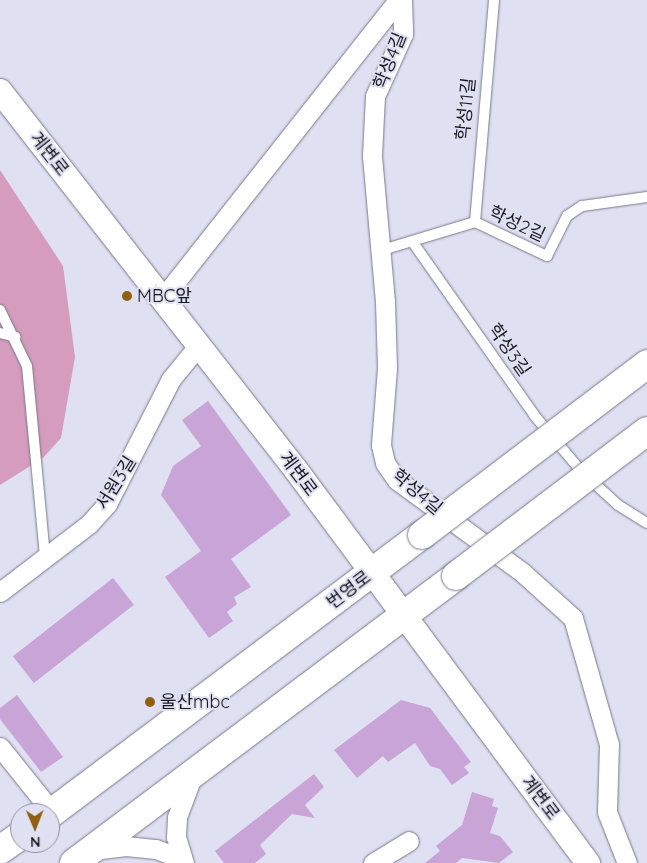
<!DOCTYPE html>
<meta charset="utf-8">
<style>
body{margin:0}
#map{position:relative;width:647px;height:863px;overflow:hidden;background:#e0e0f3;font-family:Quicksand,"Noto Sans KR",sans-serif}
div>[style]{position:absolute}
.forest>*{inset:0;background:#d69cbd}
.building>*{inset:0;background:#c8a4d7;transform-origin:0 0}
.roads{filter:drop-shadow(0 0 1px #797889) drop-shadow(0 0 1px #797889)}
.service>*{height:10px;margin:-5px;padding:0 5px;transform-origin:5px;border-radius:5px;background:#fff}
.minor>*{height:19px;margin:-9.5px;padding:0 9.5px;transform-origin:9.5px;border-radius:9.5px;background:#fff}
.tertiary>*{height:24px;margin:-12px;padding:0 12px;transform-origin:12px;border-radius:12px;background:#fff}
.secondary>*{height:28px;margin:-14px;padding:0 14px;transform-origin:14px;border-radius:14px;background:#fff}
.bridges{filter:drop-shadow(0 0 1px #797889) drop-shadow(0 0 1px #797889)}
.secondary-bridge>*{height:28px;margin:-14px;padding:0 14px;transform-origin:14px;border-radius:14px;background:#fff}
.dots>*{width:14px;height:14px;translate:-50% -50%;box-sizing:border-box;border:2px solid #e0e0f3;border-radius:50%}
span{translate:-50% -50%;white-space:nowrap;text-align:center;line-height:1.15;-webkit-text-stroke:4px #e0e0f3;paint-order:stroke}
.street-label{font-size:18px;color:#191920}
.poi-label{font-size:18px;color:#191920}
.left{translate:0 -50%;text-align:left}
.north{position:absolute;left:10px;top:803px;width:50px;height:50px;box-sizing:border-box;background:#e0e0f3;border:1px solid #90909f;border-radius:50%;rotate:179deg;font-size:14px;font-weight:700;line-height:20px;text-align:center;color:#191920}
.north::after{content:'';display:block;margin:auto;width:18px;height:22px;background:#925f11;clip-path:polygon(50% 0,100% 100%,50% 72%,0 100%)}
</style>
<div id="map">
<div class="forest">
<i style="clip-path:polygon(0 170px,63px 266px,75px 357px,61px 438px,43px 458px,0 485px)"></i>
</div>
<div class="building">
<i style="clip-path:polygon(208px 401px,291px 515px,231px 559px,251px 587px,234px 597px,237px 604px,227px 612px,233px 621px,209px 638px,165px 577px,201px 551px,161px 495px,173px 466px,201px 446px,182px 420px)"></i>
<i style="left:113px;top:578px;width:34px;height:127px;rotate:52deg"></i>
<i style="clip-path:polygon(17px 695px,63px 757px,41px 772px,0 719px,0 708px)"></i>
<i style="clip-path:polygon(401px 700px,430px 708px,471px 762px,464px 767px,469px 773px,452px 785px,440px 769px,430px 766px,415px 743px,388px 762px,383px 756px,357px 778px,334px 750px)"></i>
<i style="clip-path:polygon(314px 774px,324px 787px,305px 805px,315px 818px,292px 814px,260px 845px,266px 854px,255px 863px,224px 863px,215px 851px)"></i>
<i style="clip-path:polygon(472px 792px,494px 799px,492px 806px,498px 808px,490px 833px,500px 836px,513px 852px,499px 863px,462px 858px,456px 863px,425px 863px,440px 851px,436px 846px,462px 825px)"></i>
</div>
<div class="roads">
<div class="service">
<i style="left:475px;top:222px;width:223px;rotate:-85.1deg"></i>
<i style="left:414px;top:244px;width:209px;rotate:54.9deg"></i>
<i style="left:534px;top:415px;width:75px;rotate:49.9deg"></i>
<i style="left:582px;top:472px;width:49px;rotate:42.5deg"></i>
<i style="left:618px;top:505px;width:34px;rotate:32deg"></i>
<i style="left:379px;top:251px;width:100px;rotate:-16.8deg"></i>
<i style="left:475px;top:222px;width:80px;rotate:25.3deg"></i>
<i style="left:547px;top:256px;width:45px;rotate:-63.4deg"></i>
<i style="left:567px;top:216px;width:18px;rotate:-34deg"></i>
<i style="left:582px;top:206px;width:66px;rotate:-7.9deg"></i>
<i style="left:0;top:310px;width:62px;rotate:64.3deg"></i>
<i style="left:27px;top:366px;width:193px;rotate:84.6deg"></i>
<i style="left:0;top:333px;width:16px;rotate:14deg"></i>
</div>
<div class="minor">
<i style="left:402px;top:0;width:34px;rotate:88deg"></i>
<i style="left:403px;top:34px;width:68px;rotate:114.3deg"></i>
<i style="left:375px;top:96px;width:60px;rotate:92.9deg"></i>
<i style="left:372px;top:156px;width:148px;rotate:84.9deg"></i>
<i style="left:385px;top:303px;width:65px;rotate:88.2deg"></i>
<i style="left:387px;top:368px;width:77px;rotate:94.5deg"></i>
<i style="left:381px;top:445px;width:18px;rotate:77deg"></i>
<i style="left:385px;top:463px;width:21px;rotate:55deg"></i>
<i style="left:397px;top:480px;width:157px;rotate:36.4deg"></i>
<i style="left:523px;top:573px;width:67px;rotate:42deg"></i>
<i style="left:573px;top:618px;width:131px;rotate:74.1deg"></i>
<i style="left:609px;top:744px;width:68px;rotate:91.7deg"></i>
<i style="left:607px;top:812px;width:55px;rotate:68.6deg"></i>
<i style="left:162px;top:299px;width:381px;rotate:-51.7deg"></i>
<i style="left:0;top:592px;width:112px;rotate:-37.4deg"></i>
<i style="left:89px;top:524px;width:27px;rotate:-48deg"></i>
<i style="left:107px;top:504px;width:140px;rotate:-62.9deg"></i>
<i style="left:171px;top:379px;width:43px;rotate:-50.7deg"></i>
<i style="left:0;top:747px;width:83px;rotate:51.3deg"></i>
<i style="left:93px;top:850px;width:33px;rotate:-7deg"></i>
<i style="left:126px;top:846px;width:30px;rotate:6deg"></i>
<i style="left:156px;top:849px;width:26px;rotate:21deg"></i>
<i style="left:184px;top:863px;width:27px;rotate:-107deg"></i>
<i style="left:176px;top:837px;width:20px;rotate:-87deg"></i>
<i style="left:177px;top:817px;width:43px;rotate:-69.4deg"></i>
<i style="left:373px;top:863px;width:42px;rotate:-31.4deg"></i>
</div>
<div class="tertiary">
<i style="left:0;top:91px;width:481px;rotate:52deg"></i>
<i style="left:296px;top:470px;width:490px;rotate:53.4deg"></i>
</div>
<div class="secondary">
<i style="left:50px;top:814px;width:465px;rotate:-36.9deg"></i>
<i style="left:0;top:850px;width:24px;rotate:-35deg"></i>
<i style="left:74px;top:863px;width:478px;rotate:-36.9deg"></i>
</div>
</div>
<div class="bridges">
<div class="secondary-bridge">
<i style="left:422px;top:535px;width:283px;rotate:-37.2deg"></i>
<i style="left:456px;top:576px;width:240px;rotate:-37.2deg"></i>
</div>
</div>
<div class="dots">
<i style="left:127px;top:296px;background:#925f11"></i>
<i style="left:150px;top:702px;background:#925f11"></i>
</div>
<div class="street-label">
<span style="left:390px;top:61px;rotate:-68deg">학성4길</span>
<span style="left:466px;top:109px;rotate:-84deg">학성11길</span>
<span style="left:49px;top:154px;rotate:52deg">계변로</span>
<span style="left:517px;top:224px;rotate:25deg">학성2길</span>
<span style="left:509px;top:350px;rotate:55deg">학성3길</span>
<span style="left:298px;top:474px;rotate:53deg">계변로</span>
<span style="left:116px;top:483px;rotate:-58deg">서원3길</span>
<span style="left:417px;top:492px;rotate:40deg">학성4길</span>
<span style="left:349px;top:590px;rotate:-37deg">번영로</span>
<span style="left:540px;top:798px;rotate:53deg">계변로</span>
</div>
<div class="poi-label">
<span class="left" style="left:137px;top:296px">MBC앞</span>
<span class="left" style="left:160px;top:702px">울산mbc</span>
</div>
<div class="north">N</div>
</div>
